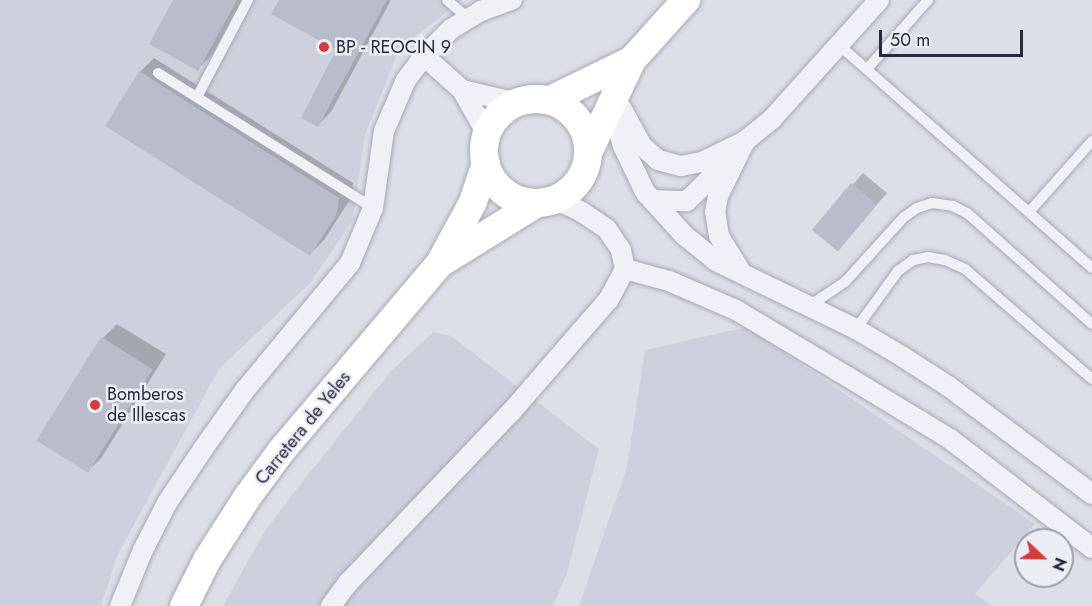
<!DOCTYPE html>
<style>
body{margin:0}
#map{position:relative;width:1092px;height:606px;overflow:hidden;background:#dddfe8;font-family:Jost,sans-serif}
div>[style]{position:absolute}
.built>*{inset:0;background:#ced1dd}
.shadow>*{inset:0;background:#0003}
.building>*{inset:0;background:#b9bdcb;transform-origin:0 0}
.roads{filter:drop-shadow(0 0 2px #a6a9b5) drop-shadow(0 0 2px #a6a9b5)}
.lane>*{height:10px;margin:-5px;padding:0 5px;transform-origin:5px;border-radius:5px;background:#eff1f6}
.street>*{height:20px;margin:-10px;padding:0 10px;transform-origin:10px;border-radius:10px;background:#eff1f6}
.secondary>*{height:28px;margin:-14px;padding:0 14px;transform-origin:14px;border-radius:14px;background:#fff}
.secondary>.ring{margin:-14px;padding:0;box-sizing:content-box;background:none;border:28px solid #fff;border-radius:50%}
.dots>*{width:16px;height:16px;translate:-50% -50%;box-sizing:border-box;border:3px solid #eceef5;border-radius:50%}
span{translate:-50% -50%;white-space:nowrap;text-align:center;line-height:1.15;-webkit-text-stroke:5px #eceef5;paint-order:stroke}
.poi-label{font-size:18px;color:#252a3f}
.left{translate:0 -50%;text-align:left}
.street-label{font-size:18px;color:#252a3f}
.north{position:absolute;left:1014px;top:528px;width:60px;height:60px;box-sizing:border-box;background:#eceef5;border:2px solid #9ca0ac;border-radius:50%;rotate:112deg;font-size:16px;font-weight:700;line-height:24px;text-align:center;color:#252a3f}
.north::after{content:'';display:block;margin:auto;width:21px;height:27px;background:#d73b38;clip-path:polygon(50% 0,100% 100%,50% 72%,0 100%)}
.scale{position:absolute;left:879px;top:30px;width:144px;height:27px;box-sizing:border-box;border:3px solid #252a3f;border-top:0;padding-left:8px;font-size:18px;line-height:21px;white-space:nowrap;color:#252a3f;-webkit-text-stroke:4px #eceef5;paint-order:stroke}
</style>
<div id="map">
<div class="built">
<i style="clip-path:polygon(0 0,461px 0,399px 50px,365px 135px,353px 220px,311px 282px,219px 369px,118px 554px,101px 606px,0 606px)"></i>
<i style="clip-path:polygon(747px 327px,1035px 524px,975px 594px,993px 606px,579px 606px,627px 467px,645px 350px)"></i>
<i style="clip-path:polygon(433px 332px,451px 336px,599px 449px,567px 573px,553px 606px,223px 606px,263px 534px,291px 496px,391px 371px)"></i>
</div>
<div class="shadow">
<i style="clip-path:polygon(175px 0,242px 0,212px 55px,198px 69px)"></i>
<i style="clip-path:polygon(280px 0,391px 0,331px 112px,318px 125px,338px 49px)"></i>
<i style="clip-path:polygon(154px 58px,353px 183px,351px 198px,324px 240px,310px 254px,140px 72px)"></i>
<i style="clip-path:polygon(863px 173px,887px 193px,847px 238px,813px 229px)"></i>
<i style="clip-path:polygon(117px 324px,166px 354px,102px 457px,88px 471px,103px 338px)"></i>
</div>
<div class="building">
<i style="clip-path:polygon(173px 0,237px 0,198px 71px,149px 44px)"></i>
<i style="clip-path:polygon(279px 0,387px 0,318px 127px,301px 118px,336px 50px,271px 14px)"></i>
<i style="clip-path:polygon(139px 71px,339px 198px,337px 214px,310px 256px,105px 126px)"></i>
<i style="left:851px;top:183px;width:34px;height:61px;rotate:40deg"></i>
<i style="left:101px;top:337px;width:61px;height:122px;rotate:32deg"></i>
</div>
<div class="roads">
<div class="lane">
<i style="left:447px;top:0;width:28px;rotate:41deg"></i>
<i style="left:839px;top:45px;width:337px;rotate:41.4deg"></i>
<i style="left:867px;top:69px;width:92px;rotate:-48.5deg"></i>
<i style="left:158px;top:73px;width:254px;rotate:32.1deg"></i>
<i style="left:197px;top:97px;width:110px;rotate:-62.3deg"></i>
<i style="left:1029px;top:212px;width:95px;rotate:-48.4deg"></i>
<i style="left:809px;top:306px;width:43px;rotate:-33.7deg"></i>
<i style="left:845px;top:282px;width:86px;rotate:-47.8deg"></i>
<i style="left:903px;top:218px;width:17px;rotate:-36deg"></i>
<i style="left:917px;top:208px;width:16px;rotate:-18deg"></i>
<i style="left:932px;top:203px;width:21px;rotate:8deg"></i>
<i style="left:953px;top:206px;width:16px;rotate:27deg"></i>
<i style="left:967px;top:213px;width:167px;rotate:41.6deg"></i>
<i style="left:856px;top:329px;width:72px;rotate:-54.1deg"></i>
<i style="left:898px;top:271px;width:19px;rotate:-36deg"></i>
<i style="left:913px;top:260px;width:15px;rotate:-11deg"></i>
<i style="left:928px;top:257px;width:17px;rotate:10deg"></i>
<i style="left:945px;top:260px;width:22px;rotate:24deg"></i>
<i style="left:965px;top:269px;width:168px;rotate:40.9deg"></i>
</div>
<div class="street">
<i style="left:424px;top:56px;width:51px;rotate:41.8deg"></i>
<i style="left:462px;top:90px;width:48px;rotate:60.3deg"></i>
<i style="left:462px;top:90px;width:53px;rotate:13deg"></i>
<i style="left:611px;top:105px;width:43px;rotate:73.7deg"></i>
<i style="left:623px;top:146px;width:51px;rotate:64.4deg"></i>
<i style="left:645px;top:192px;width:58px;rotate:47.8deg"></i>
<i style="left:684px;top:235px;width:41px;rotate:39.1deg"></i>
<i style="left:716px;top:261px;width:156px;rotate:25.9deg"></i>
<i style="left:856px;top:329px;width:55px;rotate:30.8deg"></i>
<i style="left:903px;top:357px;width:54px;rotate:32.8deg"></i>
<i style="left:948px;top:386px;width:180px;rotate:36.9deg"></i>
<i style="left:622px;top:109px;width:42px;rotate:61.6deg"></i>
<i style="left:642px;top:146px;width:21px;rotate:41deg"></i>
<i style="left:658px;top:160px;width:24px;rotate:15deg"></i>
<i style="left:681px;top:166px;width:21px;rotate:-11deg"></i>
<i style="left:702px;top:162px;width:48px;rotate:-26deg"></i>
<i style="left:745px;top:141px;width:35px;rotate:-39deg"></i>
<i style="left:772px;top:119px;width:160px;rotate:-48deg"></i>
<i style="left:652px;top:200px;width:35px;rotate:2deg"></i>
<i style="left:687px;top:201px;width:57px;rotate:-44.3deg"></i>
<i style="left:625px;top:269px;width:46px;rotate:15.3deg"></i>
<i style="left:669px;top:281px;width:73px;rotate:23.4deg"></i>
<i style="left:736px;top:310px;width:131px;rotate:30.9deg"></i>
<i style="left:848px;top:377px;width:119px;rotate:31.3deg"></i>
<i style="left:950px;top:439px;width:179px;rotate:37.5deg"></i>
<i style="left:741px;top:272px;width:42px;rotate:-121.4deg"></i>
<i style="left:719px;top:236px;width:24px;rotate:-99deg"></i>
<i style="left:715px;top:212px;width:16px;rotate:-79deg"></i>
<i style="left:718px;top:196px;width:61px;rotate:-63.9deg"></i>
<i style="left:120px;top:606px;width:61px;rotate:-67.7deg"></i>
<i style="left:143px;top:550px;width:53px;rotate:-62.9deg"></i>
<i style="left:167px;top:503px;width:65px;rotate:-56.3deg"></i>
<i style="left:203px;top:449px;width:72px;rotate:-54.6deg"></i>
<i style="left:245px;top:390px;width:165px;rotate:-50.4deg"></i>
<i style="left:350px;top:263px;width:60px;rotate:-67.3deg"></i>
<i style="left:373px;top:208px;width:78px;rotate:-81.9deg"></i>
<i style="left:384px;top:131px;width:56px;rotate:-66.7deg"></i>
<i style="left:406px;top:80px;width:30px;rotate:-53deg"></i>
<i style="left:424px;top:56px;width:38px;rotate:-45deg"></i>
<i style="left:451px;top:29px;width:35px;rotate:-31deg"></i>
<i style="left:481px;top:11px;width:33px;rotate:-20deg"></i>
<i style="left:331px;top:606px;width:29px;rotate:-54deg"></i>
<i style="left:348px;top:583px;width:238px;rotate:-46.4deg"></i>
<i style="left:512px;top:411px;width:148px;rotate:-49.1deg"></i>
<i style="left:609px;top:299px;width:34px;rotate:-62deg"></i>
<i style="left:625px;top:269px;width:19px;rotate:-102deg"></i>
<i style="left:621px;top:250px;width:25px;rotate:-124deg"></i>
<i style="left:607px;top:229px;width:32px;rotate:-146deg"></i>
<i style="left:580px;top:211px;width:26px;rotate:-155deg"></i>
</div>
<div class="secondary">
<i class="ring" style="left:484px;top:99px;width:76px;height:76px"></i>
<i style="left:552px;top:99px;width:89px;rotate:-26deg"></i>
<i style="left:589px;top:151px;width:101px;rotate:-64.7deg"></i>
<i style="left:632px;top:60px;width:81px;rotate:-48deg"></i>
<i style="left:442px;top:262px;width:108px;rotate:-31.8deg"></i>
<i style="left:184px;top:606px;width:51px;rotate:-63.4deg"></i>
<i style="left:207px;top:560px;width:76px;rotate:-57.4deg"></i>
<i style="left:248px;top:496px;width:57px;rotate:-53.5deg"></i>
<i style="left:282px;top:450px;width:245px;rotate:-49.8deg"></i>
<i style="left:440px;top:263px;width:69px;rotate:-61.6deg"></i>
<i style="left:473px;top:202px;width:41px;rotate:-71.6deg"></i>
</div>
</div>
<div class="dots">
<i style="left:324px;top:47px;background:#d73b38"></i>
<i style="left:95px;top:405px;background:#d73b38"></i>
</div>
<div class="poi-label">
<span class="left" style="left:336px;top:47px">BP - REOCIN 9</span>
<span class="left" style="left:107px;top:405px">Bomberos<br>de Illescas</span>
</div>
<div class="street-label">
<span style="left:303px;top:428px;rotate:-51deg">Carretera de Yeles</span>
</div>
<div class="north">N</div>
<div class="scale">50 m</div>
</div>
